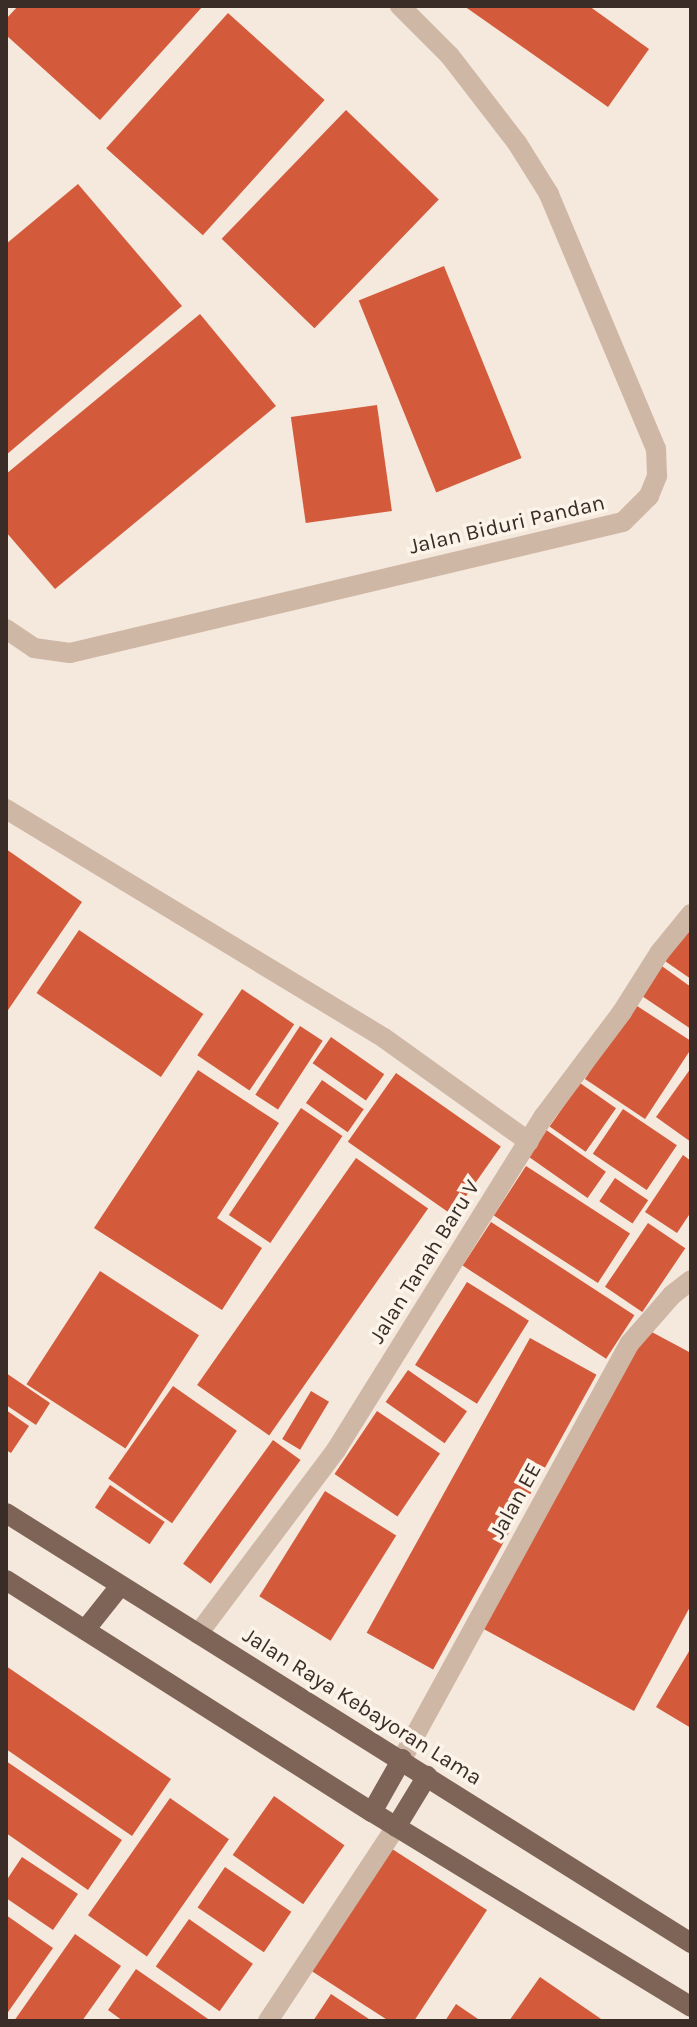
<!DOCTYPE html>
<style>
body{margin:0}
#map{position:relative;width:697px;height:2027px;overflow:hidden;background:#f5e8dc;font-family:Karla,sans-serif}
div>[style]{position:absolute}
.building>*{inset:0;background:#d35b3c;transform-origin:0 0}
.minor>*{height:20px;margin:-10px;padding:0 10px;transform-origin:10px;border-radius:10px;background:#cfb7a6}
.major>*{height:20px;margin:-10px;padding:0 10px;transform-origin:10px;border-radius:10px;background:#7e6357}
span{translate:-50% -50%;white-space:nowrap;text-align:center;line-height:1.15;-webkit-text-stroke:7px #fcf3e9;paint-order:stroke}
.street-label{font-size:22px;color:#3a2d28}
.frame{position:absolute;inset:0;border:8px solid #3a2d28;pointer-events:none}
</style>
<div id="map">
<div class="building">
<i style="clip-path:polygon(18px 6px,203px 6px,100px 120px,6px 35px,6px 19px)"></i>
<i style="clip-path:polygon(464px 6px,589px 6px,649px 49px,608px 107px)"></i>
<i style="left:228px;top:13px;width:130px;height:182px;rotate:42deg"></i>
<i style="left:346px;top:110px;width:129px;height:179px;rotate:44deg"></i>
<i style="clip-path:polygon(78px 184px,182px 306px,6px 455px,6px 244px)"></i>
<i style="left:444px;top:266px;width:207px;height:92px;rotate:68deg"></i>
<i style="clip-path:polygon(200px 314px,276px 406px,55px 589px,6px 532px,6px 474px)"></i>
<i style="left:377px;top:405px;width:107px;height:87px;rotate:82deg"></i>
<i style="clip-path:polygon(6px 849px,82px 902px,6px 1013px)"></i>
<i style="clip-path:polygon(683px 928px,691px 934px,691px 979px,662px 959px)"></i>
<i style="left:79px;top:930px;width:150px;height:76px;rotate:34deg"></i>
<i style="clip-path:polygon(659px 964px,691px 987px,691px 1029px,639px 994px)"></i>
<i style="left:242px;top:989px;width:63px;height:80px;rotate:34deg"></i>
<i style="clip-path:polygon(634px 1004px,691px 1041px,691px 1049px,645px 1119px,585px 1079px)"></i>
<i style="left:300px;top:1026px;width:27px;height:82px;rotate:33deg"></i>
<i style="left:331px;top:1037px;width:65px;height:32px;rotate:35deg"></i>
<i style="clip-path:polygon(691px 1068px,691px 1142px,656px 1117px)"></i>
<i style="clip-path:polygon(198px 1070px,279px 1123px,217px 1218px,262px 1248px,222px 1310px,94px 1228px)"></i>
<i style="left:396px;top:1073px;width:128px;height:84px;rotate:35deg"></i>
<i style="left:322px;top:1080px;width:51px;height:28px;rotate:35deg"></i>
<i style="left:580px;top:1083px;width:44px;height:53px;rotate:35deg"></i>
<i style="left:301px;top:1108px;width:50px;height:129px;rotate:34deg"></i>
<i style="left:623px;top:1109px;width:65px;height:54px;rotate:34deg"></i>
<i style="left:542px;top:1127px;width:78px;height:32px;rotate:35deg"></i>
<i style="clip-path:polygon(683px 1155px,691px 1161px,691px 1212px,677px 1233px,645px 1212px)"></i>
<i style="left:356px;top:1158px;width:88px;height:277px;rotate:35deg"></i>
<i style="left:526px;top:1166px;width:124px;height:59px;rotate:33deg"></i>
<i style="left:615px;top:1178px;width:40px;height:28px;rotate:34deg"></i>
<i style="left:491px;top:1222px;width:171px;height:52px;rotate:33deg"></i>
<i style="left:648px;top:1223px;width:45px;height:77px;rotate:34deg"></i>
<i style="left:100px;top:1271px;width:118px;height:135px;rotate:33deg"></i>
<i style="left:467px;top:1282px;width:73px;height:98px;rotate:32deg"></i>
<i style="clip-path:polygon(648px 1330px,691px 1353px,691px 1605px,634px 1711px,480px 1627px)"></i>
<i style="left:530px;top:1338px;width:76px;height:337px;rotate:29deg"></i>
<i style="left:408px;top:1370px;width:72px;height:39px;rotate:35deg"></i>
<i style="clip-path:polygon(6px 1373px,50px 1403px,36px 1425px,6px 1405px)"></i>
<i style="left:173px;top:1386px;width:78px;height:113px;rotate:35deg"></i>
<i style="left:311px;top:1391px;width:21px;height:56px;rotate:31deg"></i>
<i style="clip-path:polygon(6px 1410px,29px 1426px,11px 1453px,6px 1450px)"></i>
<i style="left:377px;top:1411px;width:76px;height:76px;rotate:34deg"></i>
<i style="left:273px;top:1440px;width:34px;height:153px;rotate:36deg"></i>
<i style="left:110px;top:1485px;width:66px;height:27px;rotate:34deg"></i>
<i style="left:325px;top:1491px;width:84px;height:124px;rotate:32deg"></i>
<i style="clip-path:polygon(691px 1648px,691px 1728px,656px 1707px)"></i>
<i style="clip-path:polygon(6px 1666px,171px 1779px,132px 1836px,6px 1749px)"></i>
<i style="clip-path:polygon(6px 1761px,122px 1840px,88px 1890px,6px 1833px)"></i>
<i style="left:274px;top:1796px;width:86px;height:72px;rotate:35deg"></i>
<i style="left:170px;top:1798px;width:72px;height:143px;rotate:35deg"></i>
<i style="clip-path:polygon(389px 1847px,487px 1910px,414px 2021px,389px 2021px,310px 1970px)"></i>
<i style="clip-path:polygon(22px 1857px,78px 1894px,53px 1930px,6px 1898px,6px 1881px)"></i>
<i style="left:225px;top:1867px;width:80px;height:49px;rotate:34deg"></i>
<i style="clip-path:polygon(6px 1915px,53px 1948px,6px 2015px)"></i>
<i style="left:189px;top:1919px;width:78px;height:58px;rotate:35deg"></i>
<i style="clip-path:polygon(75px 1934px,121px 1966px,82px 2021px,14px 2021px)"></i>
<i style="clip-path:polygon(136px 1969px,211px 2021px,123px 2021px,108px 2010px)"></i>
<i style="clip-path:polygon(540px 1977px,604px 2021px,509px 2021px)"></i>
<i style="clip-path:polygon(331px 1994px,372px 2021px,313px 2021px)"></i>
<i style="clip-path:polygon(456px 2004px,481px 2021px,445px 2021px)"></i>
</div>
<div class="minor">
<i style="left:6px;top:629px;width:34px;rotate:34deg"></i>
<i style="left:34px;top:648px;width:36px;rotate:8deg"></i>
<i style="left:70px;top:653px;width:568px;rotate:-13.33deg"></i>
<i style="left:623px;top:522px;width:37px;rotate:-45deg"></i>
<i style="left:649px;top:496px;width:22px;rotate:-68deg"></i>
<i style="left:657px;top:476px;width:27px;rotate:-92deg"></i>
<i style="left:656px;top:449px;width:277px;rotate:-112.8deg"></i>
<i style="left:549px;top:194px;width:60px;rotate:-122.1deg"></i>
<i style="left:517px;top:143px;width:110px;rotate:-127.6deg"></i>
<i style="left:450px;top:56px;width:71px;rotate:-135deg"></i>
<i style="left:6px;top:809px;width:442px;rotate:31.2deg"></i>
<i style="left:384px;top:1038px;width:178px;rotate:35.6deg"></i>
<i style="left:198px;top:1634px;width:230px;rotate:-53.1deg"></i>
<i style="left:336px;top:1450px;width:393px;rotate:-58.1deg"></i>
<i style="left:544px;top:1116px;width:130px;rotate:-53.1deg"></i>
<i style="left:622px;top:1012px;width:71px;rotate:-57.7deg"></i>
<i style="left:660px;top:952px;width:49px;rotate:-50.8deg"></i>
<i style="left:402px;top:1759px;width:474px;rotate:-61.3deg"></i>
<i style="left:630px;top:1343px;width:64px;rotate:-48.8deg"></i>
<i style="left:672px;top:1295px;width:24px;rotate:-38deg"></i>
<i style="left:268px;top:2021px;width:232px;rotate:-56.6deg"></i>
</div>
<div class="major">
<i style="left:6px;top:1513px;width:809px;rotate:32.12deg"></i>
<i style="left:6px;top:1580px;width:433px;rotate:32.4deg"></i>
<i style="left:372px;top:1812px;width:374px;rotate:31.4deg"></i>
<i style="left:85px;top:1630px;width:56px;rotate:-51.5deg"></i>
<i style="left:372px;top:1812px;width:61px;rotate:-60.5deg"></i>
<i style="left:396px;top:1827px;width:60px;rotate:-58.7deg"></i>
</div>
<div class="street-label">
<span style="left:507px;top:525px;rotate:-13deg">Jalan Biduri Pandan</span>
<span style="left:425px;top:1262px;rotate:-58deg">Jalan Tanah Baru V</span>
<span style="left:516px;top:1501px;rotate:-61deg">Jalan EE</span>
<span style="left:362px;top:1707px;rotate:32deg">Jalan Raya Kebayoran Lama</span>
</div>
<div class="frame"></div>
</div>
